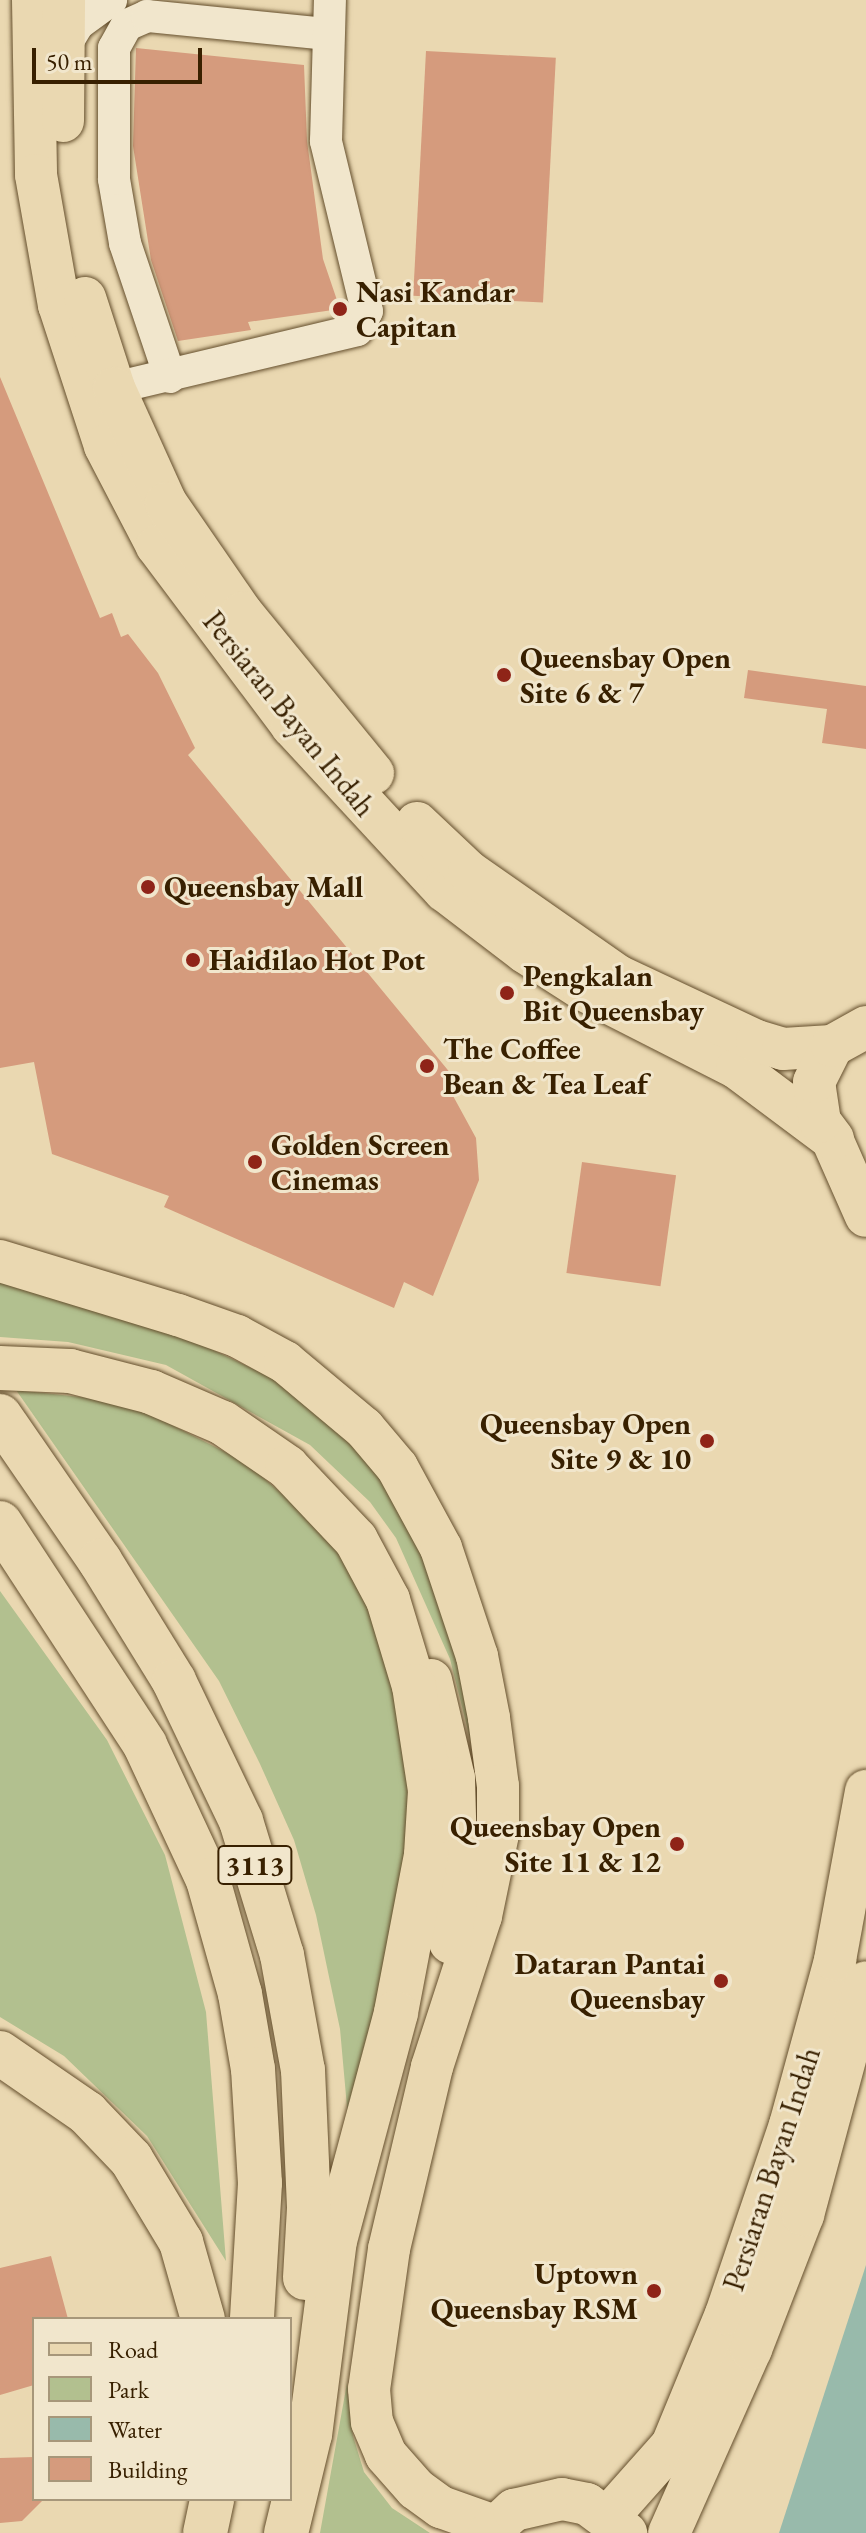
<!DOCTYPE html>
<style>
body{margin:0}
#map{position:relative;width:866px;height:2533px;overflow:hidden;background:#ead8b1;font-family:"EB Garamond",serif}
div>[style]{position:absolute}
.green>*{inset:0;background:#b2c08f}
.water>*{inset:0;background:#98baab}
.building>*{inset:0;background:#d59b7d;transform-origin:0 0}
.roads{filter:drop-shadow(0 0 2px #644e2c) drop-shadow(0 0 2px #644e2c)}
.minor>*{height:32px;margin:-16px;padding:0 16px;transform-origin:16px;border-radius:16px;background:#f1e6cc}
.major>*{height:42px;margin:-21px;padding:0 21px;transform-origin:21px;border-radius:21px;background:#ead8b1}
.highway>*{height:44px;margin:-22px;padding:0 22px;transform-origin:22px;border-radius:22px;background:#ead8b1}
.dots>*{width:22px;height:22px;translate:-50% -50%;box-sizing:border-box;border:4px solid #f1e6cc;border-radius:50%}
span{translate:-50% -50%;white-space:nowrap;text-align:center;line-height:1.15;-webkit-text-stroke:6px #f1e6cc;paint-order:stroke}
.shield-label span{padding:2px 6px;background:#f1e6cc;border:2px solid;border-radius:6px;-webkit-text-stroke-width:0}
.shield-label{font-size:28px;color:#382000;font-weight:700}
.poi-label{font-size:30px;color:#382000;font-weight:700}
.left{translate:0 -50%;text-align:left}
.right{translate:-100% -50%;text-align:right}
.street-label{font-size:30px;color:#382000}
.legend{position:absolute;left:32px;top:2317px;width:260px;height:184px;box-sizing:border-box;background:#f1e6cc;border:2px solid #a7977a;margin:0;padding:10px 14px;list-style:none;font-size:24px;color:#382000}
.legend li{display:flex;align-items:center;gap:16px;height:40px}
.legend b{width:40px;border:2px solid #a7977a}
.scale{position:absolute;left:32px;top:48px;width:170px;height:36px;box-sizing:border-box;border:4px solid #382000;border-top:0;padding-left:10px;font-size:24px;line-height:28px;white-space:nowrap;color:#382000;-webkit-text-stroke:6px #f1e6cc;paint-order:stroke}
</style>
<div id="map">
<div class="green">
<i style="clip-path:polygon(0 1279px,175px 1332px,264px 1374px,305px 1398px,394px 1488px,452px 1628px,479px 1774px,450px 1659px,396px 1538px,370px 1502px,310px 1445px,166px 1365px,68px 1342px,0 1337px)"></i>
<i style="clip-path:polygon(16px 1390px,99px 1399px,142px 1410px,245px 1462px,329px 1534px,373px 1612px,411px 1743px,406px 1888px,348px 2118px,340px 2029px,316px 1915px,294px 1840px,260px 1764px,219px 1681px)"></i>
<i style="clip-path:polygon(0 1591px,107px 1740px,165px 1855px,206px 2012px,226px 2261px,147px 2136px,64px 2056px,0 2017px)"></i>
<i style="clip-path:polygon(347px 2383px,353px 2436px,364px 2472px,392px 2508px,430px 2533px,320px 2533px)"></i>
</div>
<div class="water">
<i style="clip-path:polygon(866px 2265px,866px 2533px,779px 2533px)"></i>
</div>
<div class="building">
<i style="clip-path:polygon(136px 48px,304px 65px,307px 141px,323px 259px,340px 309px,248px 322px,251px 330px,178px 341px,151px 260px,133px 146px)"></i>
<i style="left:426px;top:51px;width:130px;height:245px;rotate:3deg"></i>
<i style="clip-path:polygon(0 377px,100px 618px,112px 613px,121px 637px,128px 634px,158px 673px,195px 748px,188px 755px,461px 1086px,452px 1094px,476px 1138px,479px 1180px,433px 1296px,404px 1282px,394px 1308px,164px 1207px,169px 1196px,52px 1154px,34px 1062px,0 1068px)"></i>
<i style="clip-path:polygon(748px 670px,866px 686px,866px 749px,822px 743px,827px 709px,744px 698px)"></i>
<i style="left:582px;top:1162px;width:95px;height:112px;rotate:8deg"></i>
<i style="clip-path:polygon(51px 2256px,68px 2319px,34px 2319px,34px 2385px,0 2395px,0 2268px)"></i>
<i style="clip-path:polygon(34px 2457px,34px 2499px,44px 2499px,22px 2521px,0 2523px,0 2458px)"></i>
</div>
<div class="roads">
<div class="minor">
<i style="left:63px;top:49px;width:29px;rotate:-59deg"></i>
<i style="left:78px;top:24px;width:41px;rotate:-36deg"></i>
<i style="left:170px;top:377px;width:141px;rotate:-108.6deg"></i>
<i style="left:125px;top:243px;width:65px;rotate:-99.8deg"></i>
<i style="left:114px;top:179px;width:131px;rotate:-90deg"></i>
<i style="left:114px;top:48px;width:26px;rotate:-61deg"></i>
<i style="left:127px;top:25px;width:22px;rotate:-24deg"></i>
<i style="left:147px;top:16px;width:181px;rotate:5.7deg"></i>
<i style="left:114px;top:388px;width:250px;rotate:-13.4deg"></i>
<i style="left:357px;top:330px;width:21px;rotate:-62deg"></i>
<i style="left:367px;top:311px;width:175px;rotate:-103.6deg"></i>
<i style="left:326px;top:141px;width:141px;rotate:-88.4deg"></i>
</div>
<div class="major">
<i style="left:33px;top:0;width:175px;rotate:89deg"></i>
<i style="left:36px;top:175px;width:132px;rotate:80deg"></i>
<i style="left:59px;top:305px;width:148px;rotate:71.9deg"></i>
<i style="left:105px;top:446px;width:113px;rotate:62.5deg"></i>
<i style="left:157px;top:546px;width:225px;rotate:53.1deg"></i>
<i style="left:292px;top:726px;width:224px;rotate:47.2deg"></i>
<i style="left:444px;top:890px;width:102px;rotate:37.4deg"></i>
<i style="left:525px;top:952px;width:70px;rotate:32.8deg"></i>
<i style="left:584px;top:990px;width:172px;rotate:27deg"></i>
<i style="left:737px;top:1068px;width:119px;rotate:36.8deg"></i>
<i style="left:832px;top:1139px;width:84px;rotate:66.2deg"></i>
<i style="left:63px;top:121px;width:121px;rotate:-89.5deg"></i>
<i style="left:85px;top:298px;width:95px;rotate:72.1deg"></i>
<i style="left:114px;top:388px;width:126px;rotate:65.7deg"></i>
<i style="left:166px;top:503px;width:134px;rotate:55.4deg"></i>
<i style="left:242px;top:613px;width:207px;rotate:50.7deg"></i>
<i style="left:417px;top:823px;width:71px;rotate:43.3deg"></i>
<i style="left:469px;top:872px;width:182px;rotate:34.9deg"></i>
<i style="left:618px;top:976px;width:153px;rotate:25.1deg"></i>
<i style="left:757px;top:1041px;width:27px;rotate:17deg"></i>
<i style="left:783px;top:1049px;width:49px;rotate:-3.5deg"></i>
<i style="left:833px;top:1139px;width:21px;rotate:-127deg"></i>
<i style="left:820px;top:1122px;width:40px;rotate:-98.5deg"></i>
<i style="left:814px;top:1082px;width:40px;rotate:-63.4deg"></i>
<i style="left:832px;top:1046px;width:39px;rotate:-29deg"></i>
<i style="left:0;top:1261px;width:186px;rotate:16.9deg"></i>
<i style="left:178px;top:1315px;width:63px;rotate:19.6deg"></i>
<i style="left:237px;top:1336px;width:55px;rotate:28.4deg"></i>
<i style="left:285px;top:1362px;width:103px;rotate:39.9deg"></i>
<i style="left:364px;top:1428px;width:51px;rotate:49.8deg"></i>
<i style="left:397px;top:1467px;width:92px;rotate:61.5deg"></i>
<i style="left:441px;top:1548px;width:114px;rotate:71.6deg"></i>
<i style="left:477px;top:1656px;width:63px;rotate:79deg"></i>
<i style="left:489px;top:1718px;width:69px;rotate:82.5deg"></i>
<i style="left:498px;top:1786px;width:48px;rotate:90deg"></i>
<i style="left:498px;top:1834px;width:84px;rotate:101.7deg"></i>
<i style="left:481px;top:1916px;width:159px;rotate:108deg"></i>
<i style="left:432px;top:2067px;width:187px;rotate:103.3deg"></i>
<i style="left:389px;top:2249px;width:141px;rotate:98.1deg"></i>
<i style="left:369px;top:2389px;width:33px;rotate:85deg"></i>
<i style="left:372px;top:2422px;width:36px;rotate:67deg"></i>
<i style="left:386px;top:2455px;width:45px;rotate:48.6deg"></i>
<i style="left:416px;top:2489px;width:31px;rotate:36deg"></i>
<i style="left:441px;top:2507px;width:56px;rotate:19.7deg"></i>
<i style="left:431px;top:1680px;width:101px;rotate:76.8deg"></i>
<i style="left:454px;top:1778px;width:114px;rotate:88.5deg"></i>
<i style="left:457px;top:1892px;width:51px;rotate:97.8deg"></i>
<i style="left:609px;top:2516px;width:95px;rotate:-48.4deg"></i>
<i style="left:672px;top:2445px;width:142px;rotate:-67.6deg"></i>
<i style="left:726px;top:2314px;width:200px;rotate:-71.3deg"></i>
<i style="left:790px;top:2125px;width:171px;rotate:-74.7deg"></i>
<i style="left:835px;top:1960px;width:172px;rotate:-79.6deg"></i>
<i style="left:489px;top:2533px;width:34px;rotate:-43deg"></i>
<i style="left:514px;top:2510px;width:49px;rotate:-12.9deg"></i>
<i style="left:562px;top:2499px;width:25px;rotate:11deg"></i>
<i style="left:587px;top:2504px;width:49px;rotate:36.6deg"></i>
<i style="left:669px;top:2533px;width:201px;rotate:-66deg"></i>
<i style="left:751px;top:2349px;width:144px;rotate:-68.8deg"></i>
<i style="left:803px;top:2215px;width:241px;rotate:-74.9deg"></i>
</div>
<div class="highway">
<i style="left:0;top:1368px;width:70px;rotate:2.5deg"></i>
<i style="left:70px;top:1371px;width:84px;rotate:14.5deg"></i>
<i style="left:151px;top:1392px;width:78px;rotate:23.3deg"></i>
<i style="left:223px;top:1423px;width:78px;rotate:34.5deg"></i>
<i style="left:287px;top:1467px;width:100px;rotate:46.6deg"></i>
<i style="left:356px;top:1540px;width:68px;rotate:61.9deg"></i>
<i style="left:388px;top:1600px;width:90px;rotate:73.2deg"></i>
<i style="left:414px;top:1686px;width:106px;rotate:81.3deg"></i>
<i style="left:430px;top:1791px;width:64px;rotate:93.6deg"></i>
<i style="left:426px;top:1855px;width:161px;rotate:100.8deg"></i>
<i style="left:396px;top:2013px;width:235px;rotate:105deg"></i>
<i style="left:335px;top:2240px;width:196px;rotate:97.3deg"></i>
<i style="left:310px;top:2434px;width:102px;rotate:103.6deg"></i>
<i style="left:0;top:1416px;width:176px;rotate:55.4deg"></i>
<i style="left:100px;top:1561px;width:141px;rotate:58.3deg"></i>
<i style="left:174px;top:1681px;width:155px;rotate:64.4deg"></i>
<i style="left:241px;top:1821px;width:140px;rotate:73deg"></i>
<i style="left:282px;top:1955px;width:117px;rotate:79.7deg"></i>
<i style="left:303px;top:2070px;width:138px;rotate:87.5deg"></i>
<i style="left:309px;top:2208px;width:70px;rotate:93.3deg"></i>
<i style="left:0;top:1523px;width:265px;rotate:56.8deg"></i>
<i style="left:145px;top:1745px;width:149px;rotate:65deg"></i>
<i style="left:208px;top:1880px;width:118px;rotate:74.3deg"></i>
<i style="left:240px;top:1994px;width:76px;rotate:80.2deg"></i>
<i style="left:253px;top:2069px;width:114px;rotate:86.5deg"></i>
<i style="left:260px;top:2183px;width:136px;rotate:93.4deg"></i>
<i style="left:0;top:2053px;width:106px;rotate:34.6deg"></i>
<i style="left:87px;top:2113px;width:64px;rotate:46.3deg"></i>
<i style="left:131px;top:2159px;width:97px;rotate:58.9deg"></i>
<i style="left:181px;top:2242px;width:80px;rotate:74.1deg"></i>
<i style="left:205px;top:2533px;width:35px;rotate:-78deg"></i>
</div>
</div>
<div class="dots">
<i style="left:340px;top:309px;background:#8f2418"></i>
<i style="left:504px;top:675px;background:#8f2418"></i>
<i style="left:148px;top:887px;background:#8f2418"></i>
<i style="left:193px;top:960px;background:#8f2418"></i>
<i style="left:507px;top:993px;background:#8f2418"></i>
<i style="left:427px;top:1066px;background:#8f2418"></i>
<i style="left:255px;top:1162px;background:#8f2418"></i>
<i style="left:707px;top:1441px;background:#8f2418"></i>
<i style="left:677px;top:1844px;background:#8f2418"></i>
<i style="left:721px;top:1981px;background:#8f2418"></i>
<i style="left:654px;top:2291px;background:#8f2418"></i>
</div>
<div class="shield-label">
<span style="left:255px;top:1865px">3113</span>
</div>
<div class="poi-label">
<span class="left" style="left:356px;top:309px">Nasi Kandar<br>Capitan</span>
<span class="left" style="left:520px;top:675px">Queensbay Open<br>Site 6 &amp; 7</span>
<span class="left" style="left:164px;top:887px">Queensbay Mall</span>
<span class="left" style="left:209px;top:960px">Haidilao Hot Pot</span>
<span class="left" style="left:523px;top:993px">Pengkalan<br>Bit Queensbay</span>
<span class="left" style="left:443px;top:1066px">The Coffee<br>Bean &amp; Tea Leaf</span>
<span class="left" style="left:271px;top:1162px">Golden Screen<br>Cinemas</span>
<span class="right" style="left:691px;top:1441px">Queensbay Open<br>Site 9 &amp; 10</span>
<span class="right" style="left:661px;top:1844px">Queensbay Open<br>Site 11 &amp; 12</span>
<span class="right" style="left:705px;top:1981px">Dataran Pantai<br>Queensbay</span>
<span class="right" style="left:638px;top:2291px">Uptown<br>Queensbay RSM</span>
</div>
<div class="street-label">
<span style="left:289px;top:714px;rotate:51deg">Persiaran Bayan Indah</span>
<span style="left:772px;top:2169px;rotate:-72deg">Persiaran Bayan Indah</span>
</div>
<ul class="legend">
<li><b style="height:10px;background:#ead8b1"></b>Road</li>
<li><b style="height:22px;background:#b2c08f"></b>Park</li>
<li><b style="height:22px;background:#98baab"></b>Water</li>
<li><b style="height:22px;background:#d59b7d"></b>Building</li>
</ul>
<div class="scale">50 m</div>
</div>
